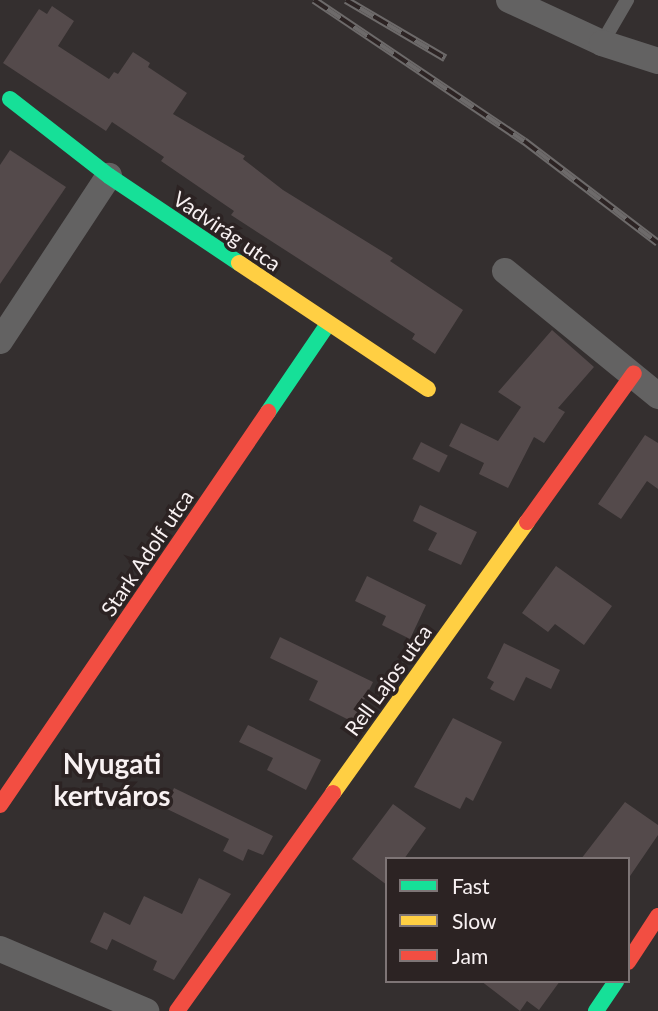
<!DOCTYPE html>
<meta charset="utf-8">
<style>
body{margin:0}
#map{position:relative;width:658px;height:1011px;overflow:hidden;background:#342f2f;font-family:Lato,sans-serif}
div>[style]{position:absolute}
.building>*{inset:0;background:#544a4b;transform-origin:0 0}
.lane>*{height:14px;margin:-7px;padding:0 7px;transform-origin:7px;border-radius:7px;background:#636262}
.street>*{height:26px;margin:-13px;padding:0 13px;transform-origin:13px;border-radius:13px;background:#636262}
.fast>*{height:16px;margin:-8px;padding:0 8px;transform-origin:8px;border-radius:8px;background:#16e098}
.slow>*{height:16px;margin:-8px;padding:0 8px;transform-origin:8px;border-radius:8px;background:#ffcf43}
.jam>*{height:16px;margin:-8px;padding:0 8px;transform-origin:8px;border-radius:8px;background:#f24e42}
.rail>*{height:8px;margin-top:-4px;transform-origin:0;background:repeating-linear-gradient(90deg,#2c2323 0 16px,#6d6a6a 0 32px);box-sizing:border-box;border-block:2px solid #6d6a6a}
span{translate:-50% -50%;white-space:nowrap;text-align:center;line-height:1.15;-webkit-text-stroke:7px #2c2323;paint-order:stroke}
.street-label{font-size:21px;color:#f8f1f2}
.district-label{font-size:28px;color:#f8f1f2;font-weight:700}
.legend{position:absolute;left:385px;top:857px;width:245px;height:126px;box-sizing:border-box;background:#2c2323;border:2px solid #7e7576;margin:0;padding:9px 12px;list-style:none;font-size:21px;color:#f8f1f2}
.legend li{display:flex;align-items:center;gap:14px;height:35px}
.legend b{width:35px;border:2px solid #7e7576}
</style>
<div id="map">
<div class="building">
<i style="clip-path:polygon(52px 6px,74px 21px,58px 46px,109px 79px,114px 72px,118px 74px,133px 52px,150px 63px,148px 67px,187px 93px,173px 114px,245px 156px,243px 159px,283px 190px,393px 258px,390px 261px,463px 310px,435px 354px,412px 339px,415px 334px,231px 215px,234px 211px,161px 161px,164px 157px,112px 122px,106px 131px,3px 63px,39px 9px,47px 14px)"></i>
<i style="clip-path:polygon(10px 150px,66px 187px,0 284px,0 165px)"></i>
<i style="clip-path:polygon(552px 330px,594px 367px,558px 408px,565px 412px,544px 443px,534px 437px,508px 488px,479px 474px,484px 463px,449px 446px,461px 423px,498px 441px,521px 407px,498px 392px)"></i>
<i style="clip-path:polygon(645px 435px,658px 443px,658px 489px,647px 481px,621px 519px,598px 504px)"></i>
<i style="left:421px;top:442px;width:30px;height:19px;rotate:27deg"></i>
<i style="clip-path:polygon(420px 505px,477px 532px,461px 565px,428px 550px,437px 533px,413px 521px)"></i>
<i style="clip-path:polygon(556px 566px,612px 606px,584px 645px,555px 624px,548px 632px,522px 613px)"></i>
<i style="clip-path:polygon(367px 576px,426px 605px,410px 639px,382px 625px,386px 616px,355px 601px)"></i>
<i style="clip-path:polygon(280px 637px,373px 682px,353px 722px,309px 700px,318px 681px,270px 658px)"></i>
<i style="clip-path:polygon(504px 643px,560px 670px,551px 689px,526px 677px,514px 701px,490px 689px,494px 682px,487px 678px)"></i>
<i style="clip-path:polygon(453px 718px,502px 742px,473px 801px,466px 797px,460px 809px,414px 787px)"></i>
<i style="clip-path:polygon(248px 725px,321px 760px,306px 790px,267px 770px,273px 758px,239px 742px)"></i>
<i style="clip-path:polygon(174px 788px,273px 836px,263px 855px,248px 849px,243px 861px,223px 851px,229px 839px,165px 808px)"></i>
<i style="clip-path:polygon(625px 802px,658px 825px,658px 835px,628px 879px,628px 859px,581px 859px)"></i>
<i style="clip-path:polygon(393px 804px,426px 828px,404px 859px,387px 859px,387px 885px,352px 859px)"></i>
<i style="clip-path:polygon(199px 878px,231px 894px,174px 980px,153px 970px,157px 961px,112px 939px,107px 950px,90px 942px,104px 912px,130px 925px,144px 896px,182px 914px)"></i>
<i style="clip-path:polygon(481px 981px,560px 981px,539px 1010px,527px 1001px,520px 1011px)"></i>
</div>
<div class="lane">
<i style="left:602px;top:43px;width:50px;rotate:-59.8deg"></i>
</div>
<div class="street">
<i style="left:509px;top:0;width:102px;rotate:24.8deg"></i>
<i style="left:602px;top:43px;width:59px;rotate:17.8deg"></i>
<i style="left:505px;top:271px;width:198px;rotate:39.2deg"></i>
<i style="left:0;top:341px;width:198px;rotate:-56.6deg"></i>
<i style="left:0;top:949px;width:159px;rotate:23deg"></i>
</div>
<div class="fast">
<i style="left:10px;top:99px;width:125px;rotate:37.9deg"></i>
<i style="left:109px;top:176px;width:156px;rotate:33.8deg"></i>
<i style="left:268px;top:412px;width:107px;rotate:-55.7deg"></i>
<i style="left:596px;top:1011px;width:36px;rotate:-56deg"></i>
</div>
<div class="slow">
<i style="left:239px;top:263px;width:227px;rotate:33.7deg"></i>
<i style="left:333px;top:793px;width:333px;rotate:-54.4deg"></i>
</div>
<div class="jam">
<i style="left:527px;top:522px;width:183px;rotate:-54.3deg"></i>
<i style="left:0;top:805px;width:476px;rotate:-55.7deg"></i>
<i style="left:628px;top:962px;width:55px;rotate:-56.9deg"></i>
<i style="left:177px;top:1011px;width:268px;rotate:-54.4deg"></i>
</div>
<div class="rail">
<i style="left:314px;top:0;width:253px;rotate:33.9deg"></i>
<i style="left:524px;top:141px;width:168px;rotate:37.3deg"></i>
<i style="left:346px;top:0;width:115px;rotate:30.4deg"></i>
</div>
<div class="street-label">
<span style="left:227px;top:231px;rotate:34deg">Vadvirág utca</span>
<span style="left:147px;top:553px;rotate:-56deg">Stark Adolf utca</span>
<span style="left:388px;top:680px;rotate:-54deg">Rell Lajos utca</span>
</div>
<div class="district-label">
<span style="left:112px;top:779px">Nyugati<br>kertváros</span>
</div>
<ul class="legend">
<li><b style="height:9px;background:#16e098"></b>Fast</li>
<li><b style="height:9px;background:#ffcf43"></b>Slow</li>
<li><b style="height:9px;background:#f24e42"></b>Jam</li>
</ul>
</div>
